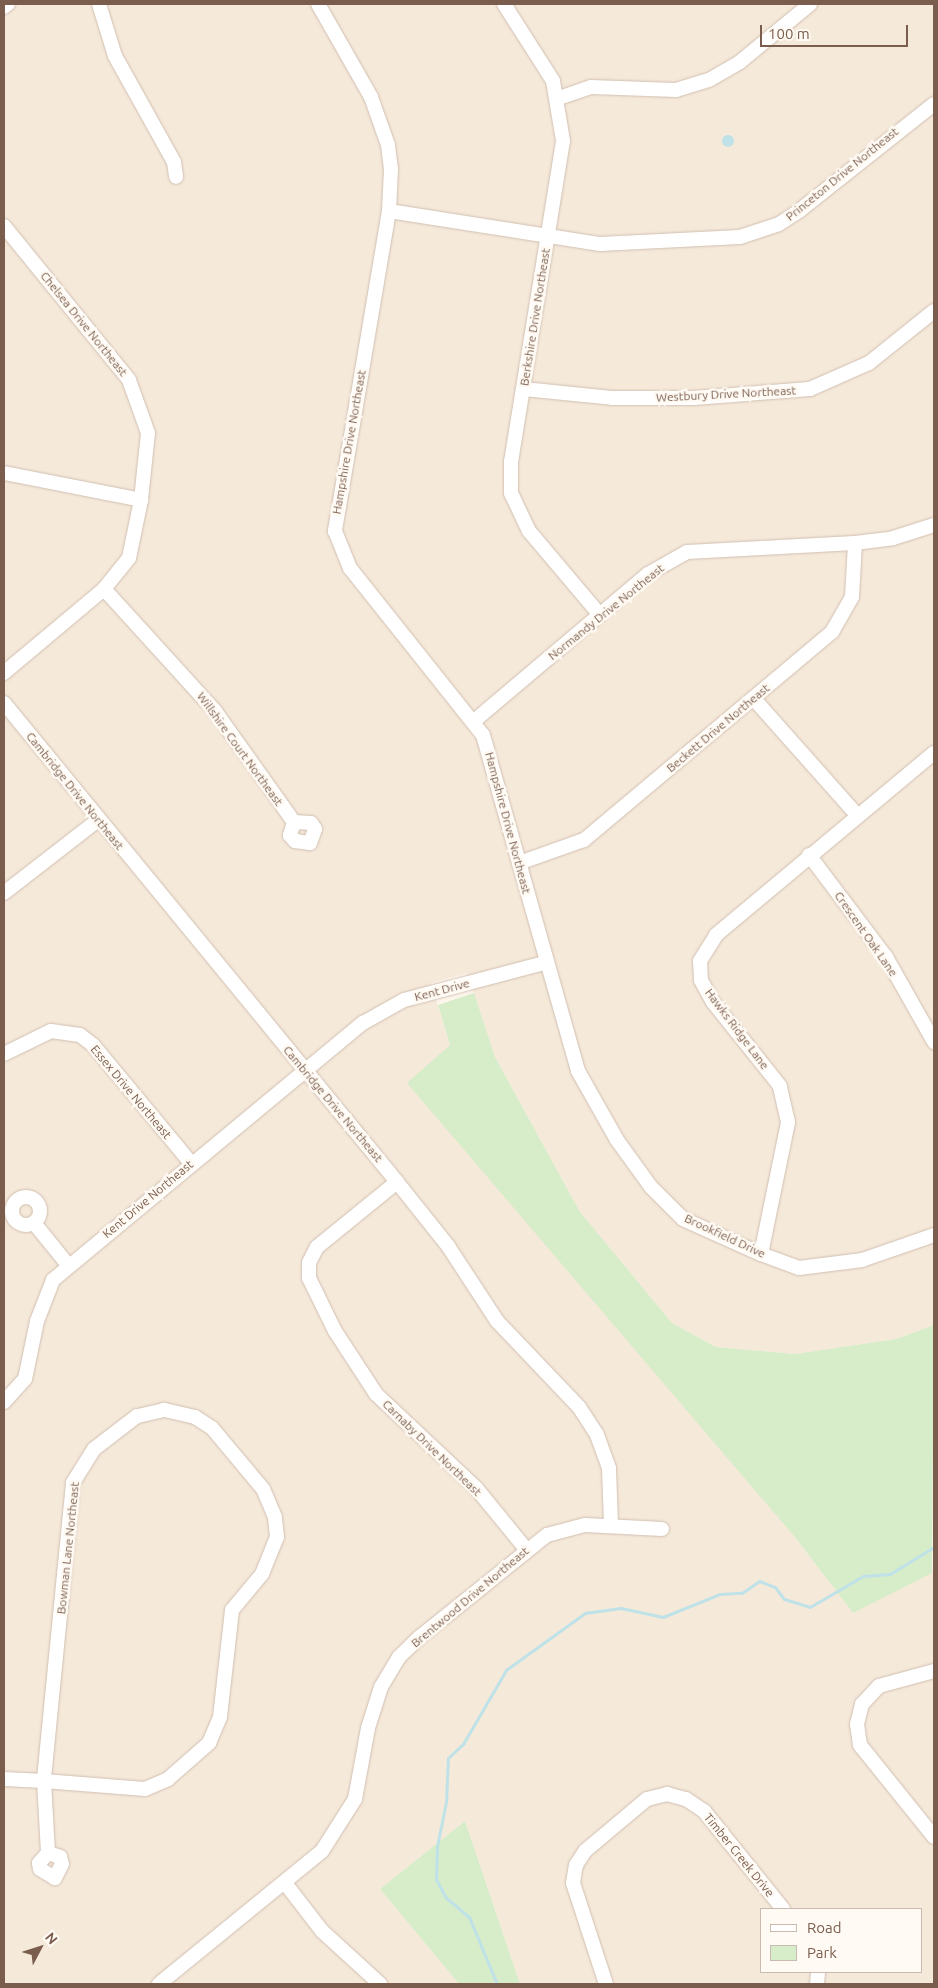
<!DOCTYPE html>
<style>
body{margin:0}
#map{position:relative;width:938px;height:1988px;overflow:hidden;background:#fdf6ec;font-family:Ubuntu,sans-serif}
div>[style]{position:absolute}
.residential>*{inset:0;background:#f5e9da}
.green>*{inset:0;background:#d7ecc9}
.water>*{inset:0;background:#bfe2e8}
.round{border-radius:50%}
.stream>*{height:3px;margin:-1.5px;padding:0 1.5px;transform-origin:1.5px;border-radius:1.5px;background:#bfe2e8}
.roads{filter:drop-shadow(0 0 1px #d1bfb0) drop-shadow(0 0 1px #d1bfb0)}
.minor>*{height:14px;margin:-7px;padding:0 7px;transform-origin:7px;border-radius:7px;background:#fff}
.minor>.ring{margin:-7px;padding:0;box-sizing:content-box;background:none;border:14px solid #fff;border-radius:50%}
span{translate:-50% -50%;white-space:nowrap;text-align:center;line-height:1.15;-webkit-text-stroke:5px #fffaf3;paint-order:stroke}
.street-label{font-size:12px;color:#7a5d4d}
.frame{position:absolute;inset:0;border:5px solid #7a5d4d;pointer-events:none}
.legend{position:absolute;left:760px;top:1908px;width:162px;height:65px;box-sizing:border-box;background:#fffaf3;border:1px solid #cabbb1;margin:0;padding:6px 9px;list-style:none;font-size:15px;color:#7a5d4d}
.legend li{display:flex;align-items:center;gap:10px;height:25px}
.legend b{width:25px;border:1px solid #cabbb1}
.north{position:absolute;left:15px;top:1923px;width:50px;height:50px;-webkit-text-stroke:4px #fffaf3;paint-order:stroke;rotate:50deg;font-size:14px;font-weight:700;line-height:20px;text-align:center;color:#7a5d4d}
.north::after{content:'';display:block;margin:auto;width:18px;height:22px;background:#7a5d4d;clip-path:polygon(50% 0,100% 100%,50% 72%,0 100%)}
.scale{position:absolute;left:760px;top:25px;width:148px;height:22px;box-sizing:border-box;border:2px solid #7a5d4d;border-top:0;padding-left:6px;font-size:15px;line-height:18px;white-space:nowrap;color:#7a5d4d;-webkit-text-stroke:4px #fffaf3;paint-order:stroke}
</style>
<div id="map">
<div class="residential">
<i style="clip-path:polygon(evenodd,4px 4px,934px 4px,934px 1325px,896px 1339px,795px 1354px,716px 1347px,672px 1323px,580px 1212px,495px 1057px,467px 973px,431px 983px,450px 1045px,794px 1536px,853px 1613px,934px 1569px,934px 1984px,520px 1984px,465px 1821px,380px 1889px,459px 1984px,4px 1984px,4px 4px,762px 1909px,922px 1909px,922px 1972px,762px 1972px,762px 1909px)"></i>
</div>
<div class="green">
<i style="clip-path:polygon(474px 993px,495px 1057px,580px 1212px,672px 1323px,716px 1347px,795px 1354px,896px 1339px,934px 1325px,932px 1573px,853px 1613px,794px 1536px,407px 1083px,450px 1045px,438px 1005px)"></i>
<i style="clip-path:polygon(465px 1821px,520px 1984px,459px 1984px,380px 1889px)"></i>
</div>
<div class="water">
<i class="round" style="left:722px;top:135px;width:12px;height:12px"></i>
</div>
<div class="stream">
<i style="left:497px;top:1984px;width:73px;rotate:-112.7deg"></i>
<i style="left:469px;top:1917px;width:30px;rotate:-140deg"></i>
<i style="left:446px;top:1898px;width:21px;rotate:-118deg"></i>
<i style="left:436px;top:1879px;width:33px;rotate:-88deg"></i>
<i style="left:437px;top:1846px;width:45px;rotate:-78.4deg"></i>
<i style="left:446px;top:1802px;width:44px;rotate:-87.4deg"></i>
<i style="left:448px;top:1758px;width:21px;rotate:-43deg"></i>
<i style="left:463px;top:1744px;width:86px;rotate:-59.8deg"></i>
<i style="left:506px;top:1670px;width:97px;rotate:-35.8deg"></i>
<i style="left:585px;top:1613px;width:36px;rotate:-8deg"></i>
<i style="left:621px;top:1608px;width:43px;rotate:12.1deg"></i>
<i style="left:663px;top:1617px;width:61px;rotate:-22deg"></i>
<i style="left:720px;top:1594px;width:22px;rotate:-3deg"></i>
<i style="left:742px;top:1593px;width:21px;rotate:-35deg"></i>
<i style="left:759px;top:1581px;width:17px;rotate:21deg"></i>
<i style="left:775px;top:1587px;width:15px;rotate:53deg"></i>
<i style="left:784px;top:1599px;width:27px;rotate:17deg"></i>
<i style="left:810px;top:1607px;width:61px;rotate:-30.3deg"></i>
<i style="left:863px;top:1576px;width:27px;rotate:-4deg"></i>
<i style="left:890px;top:1574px;width:52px;rotate:-31.5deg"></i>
</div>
<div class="roads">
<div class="minor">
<i style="left:99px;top:4px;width:54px;rotate:72.9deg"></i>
<i style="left:115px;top:56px;width:121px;rotate:60.9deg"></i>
<i style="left:174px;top:162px;width:15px;rotate:82deg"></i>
<i style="left:318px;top:4px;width:107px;rotate:60.3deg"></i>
<i style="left:371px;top:97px;width:51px;rotate:70.5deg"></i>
<i style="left:388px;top:145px;width:24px;rotate:83deg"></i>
<i style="left:391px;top:169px;width:42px;rotate:92.7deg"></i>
<i style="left:389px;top:211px;width:325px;rotate:99.6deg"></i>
<i style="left:335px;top:531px;width:40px;rotate:68deg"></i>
<i style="left:350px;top:568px;width:213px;rotate:51.5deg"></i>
<i style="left:483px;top:735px;width:349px;rotate:74.2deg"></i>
<i style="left:578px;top:1071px;width:79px;rotate:60.5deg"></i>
<i style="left:617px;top:1140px;width:58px;rotate:54.1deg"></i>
<i style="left:651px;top:1187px;width:45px;rotate:45deg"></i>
<i style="left:683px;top:1219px;width:85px;rotate:24.2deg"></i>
<i style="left:761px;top:1254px;width:40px;rotate:20.2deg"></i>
<i style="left:799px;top:1268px;width:64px;rotate:-7.2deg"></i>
<i style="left:862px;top:1260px;width:76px;rotate:-19.1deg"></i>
<i style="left:504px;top:4px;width:91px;rotate:57.5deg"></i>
<i style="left:553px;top:81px;width:61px;rotate:80.5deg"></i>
<i style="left:563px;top:141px;width:324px;rotate:99.2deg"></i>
<i style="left:511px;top:461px;width:32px;rotate:90deg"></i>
<i style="left:511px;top:493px;width:42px;rotate:64.7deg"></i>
<i style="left:529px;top:531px;width:110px;rotate:49.8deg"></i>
<i style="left:4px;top:7px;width:5px;rotate:-37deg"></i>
<i style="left:559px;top:98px;width:34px;rotate:-19deg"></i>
<i style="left:591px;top:87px;width:85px;rotate:2deg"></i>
<i style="left:676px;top:90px;width:34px;rotate:-17deg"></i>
<i style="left:709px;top:80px;width:36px;rotate:-30deg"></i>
<i style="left:740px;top:62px;width:91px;rotate:-39.6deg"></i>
<i style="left:389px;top:211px;width:214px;rotate:8.9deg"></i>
<i style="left:600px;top:244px;width:140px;rotate:-2.9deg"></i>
<i style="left:740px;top:237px;width:41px;rotate:-18.4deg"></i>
<i style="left:779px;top:224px;width:24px;rotate:-33deg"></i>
<i style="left:799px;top:211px;width:172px;rotate:-38.4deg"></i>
<i style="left:4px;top:226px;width:198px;rotate:50.9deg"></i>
<i style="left:129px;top:380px;width:56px;rotate:70.3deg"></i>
<i style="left:148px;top:433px;width:67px;rotate:96deg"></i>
<i style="left:141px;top:500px;width:59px;rotate:101.7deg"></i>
<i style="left:129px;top:558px;width:40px;rotate:129deg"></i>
<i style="left:104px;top:589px;width:131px;rotate:140deg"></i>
<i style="left:524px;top:389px;width:88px;rotate:5.8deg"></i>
<i style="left:612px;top:398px;width:82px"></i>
<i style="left:694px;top:398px;width:116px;rotate:-4.4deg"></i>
<i style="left:810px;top:389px;width:64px;rotate:-23.8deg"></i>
<i style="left:869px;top:363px;width:83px;rotate:-38.7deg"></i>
<i style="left:4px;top:473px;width:140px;rotate:11.1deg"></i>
<i style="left:104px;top:589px;width:165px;rotate:47.7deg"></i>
<i style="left:215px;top:711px;width:136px;rotate:54.6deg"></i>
<i style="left:294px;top:822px;width:14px;rotate:107deg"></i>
<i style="left:290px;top:835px;width:8px;rotate:50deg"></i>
<i style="left:295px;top:841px;width:15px;rotate:8deg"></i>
<i style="left:310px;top:843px;width:15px;rotate:-70deg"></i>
<i style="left:315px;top:829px;width:7px;rotate:-124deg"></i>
<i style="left:311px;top:823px;width:17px;rotate:-177deg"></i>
<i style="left:754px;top:699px;width:155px;rotate:48.4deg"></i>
<i style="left:4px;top:703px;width:620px;rotate:50.63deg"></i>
<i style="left:397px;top:1182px;width:82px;rotate:51.4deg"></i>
<i style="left:448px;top:1246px;width:90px;rotate:56.8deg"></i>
<i style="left:497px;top:1321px;width:119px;rotate:46.4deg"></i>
<i style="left:579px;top:1407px;width:33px;rotate:57deg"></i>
<i style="left:597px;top:1435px;width:35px;rotate:70deg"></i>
<i style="left:609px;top:1468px;width:58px;rotate:88deg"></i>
<i style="left:474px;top:721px;width:228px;rotate:-40.2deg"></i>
<i style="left:648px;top:574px;width:45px;rotate:-29.4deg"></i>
<i style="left:687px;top:552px;width:168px;rotate:-3.1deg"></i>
<i style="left:855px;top:543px;width:38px;rotate:-7deg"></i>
<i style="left:893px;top:538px;width:43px;rotate:-17.6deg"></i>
<i style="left:809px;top:855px;width:128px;rotate:53deg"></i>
<i style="left:886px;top:957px;width:98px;rotate:60.5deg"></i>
<i style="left:519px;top:863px;width:69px;rotate:-19.5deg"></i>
<i style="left:584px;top:840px;width:324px;rotate:-40deg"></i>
<i style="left:832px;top:632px;width:40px;rotate:-60.3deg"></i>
<i style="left:852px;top:597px;width:54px;rotate:-86.8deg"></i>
<i style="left:4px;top:893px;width:119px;rotate:-37.8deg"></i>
<i style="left:4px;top:1054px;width:52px;rotate:-26.1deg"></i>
<i style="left:51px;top:1031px;width:29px;rotate:8deg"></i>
<i style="left:80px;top:1035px;width:16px;rotate:38deg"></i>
<i style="left:93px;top:1045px;width:153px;rotate:50.3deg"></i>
<i style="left:397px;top:1182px;width:103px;rotate:140.9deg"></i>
<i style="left:317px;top:1247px;width:18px;rotate:117deg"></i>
<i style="left:309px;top:1263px;width:15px;rotate:90deg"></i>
<i style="left:309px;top:1278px;width:59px;rotate:63.9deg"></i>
<i style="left:335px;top:1331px;width:75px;rotate:56.9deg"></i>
<i style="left:376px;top:1394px;width:137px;rotate:43.2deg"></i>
<i style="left:476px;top:1488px;width:79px;rotate:50.7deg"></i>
<i class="ring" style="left:12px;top:1197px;width:14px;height:14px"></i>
<i style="left:34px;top:1223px;width:54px;rotate:51deg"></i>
<i style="left:761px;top:1254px;width:135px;rotate:-78.4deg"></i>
<i style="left:788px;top:1122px;width:37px;rotate:-103deg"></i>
<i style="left:780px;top:1086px;width:107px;rotate:-128.6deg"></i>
<i style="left:713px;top:1002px;width:25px;rotate:-119deg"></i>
<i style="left:701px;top:980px;width:19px;rotate:-93deg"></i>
<i style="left:700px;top:961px;width:31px;rotate:-58deg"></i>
<i style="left:716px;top:935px;width:284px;rotate:-39.9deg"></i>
<i style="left:4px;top:1402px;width:31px;rotate:-48deg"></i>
<i style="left:25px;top:1379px;width:59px;rotate:-78.3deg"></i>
<i style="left:37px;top:1321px;width:44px;rotate:-68.7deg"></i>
<i style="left:53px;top:1280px;width:403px;rotate:-39.7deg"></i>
<i style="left:363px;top:1023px;width:47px;rotate:-29.3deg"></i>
<i style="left:404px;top:1000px;width:145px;rotate:-14.8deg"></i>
<i style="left:934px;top:1671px;width:57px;rotate:164.7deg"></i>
<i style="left:879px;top:1686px;width:25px;rotate:133deg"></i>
<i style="left:862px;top:1704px;width:21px;rotate:104deg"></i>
<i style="left:857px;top:1724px;width:21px;rotate:82deg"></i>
<i style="left:860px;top:1745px;width:118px;rotate:51.2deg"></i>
<i style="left:4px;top:1779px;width:40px;rotate:2.9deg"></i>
<i style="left:44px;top:1781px;width:101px;rotate:4.5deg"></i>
<i style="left:145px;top:1789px;width:25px;rotate:-23deg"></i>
<i style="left:168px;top:1779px;width:55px;rotate:-41.3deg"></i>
<i style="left:209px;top:1743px;width:28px;rotate:-67deg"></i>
<i style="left:220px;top:1717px;width:108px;rotate:-83.6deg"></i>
<i style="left:232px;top:1610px;width:47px;rotate:-50.2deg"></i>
<i style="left:262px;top:1574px;width:40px;rotate:-68deg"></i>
<i style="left:277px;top:1537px;width:20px;rotate:-96deg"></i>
<i style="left:275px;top:1517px;width:30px;rotate:-113deg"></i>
<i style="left:263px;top:1489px;width:80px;rotate:-129.9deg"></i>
<i style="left:212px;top:1428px;width:20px;rotate:-147deg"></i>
<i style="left:195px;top:1417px;width:32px;rotate:-167deg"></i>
<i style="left:164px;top:1410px;width:28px;rotate:167deg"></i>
<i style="left:137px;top:1416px;width:54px;rotate:142.5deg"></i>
<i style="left:94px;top:1449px;width:40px;rotate:122deg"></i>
<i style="left:73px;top:1483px;width:299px;rotate:95.6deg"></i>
<i style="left:44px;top:1781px;width:72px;rotate:86.8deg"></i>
<i style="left:48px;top:1853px;width:13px;rotate:18deg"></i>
<i style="left:60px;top:1857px;width:7px;rotate:74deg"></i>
<i style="left:62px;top:1864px;width:16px;rotate:117deg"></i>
<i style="left:55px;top:1878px;width:17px;rotate:-149deg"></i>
<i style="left:40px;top:1869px;width:6px;rotate:-99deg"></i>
<i style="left:39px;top:1863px;width:13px;rotate:-48deg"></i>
<i style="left:285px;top:1883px;width:61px;rotate:52.4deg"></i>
<i style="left:322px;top:1931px;width:79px;rotate:42.4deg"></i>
<i style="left:159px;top:1984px;width:210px;rotate:-39.2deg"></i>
<i style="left:322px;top:1851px;width:62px;rotate:-57.6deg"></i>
<i style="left:355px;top:1799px;width:72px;rotate:-79.6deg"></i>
<i style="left:368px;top:1728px;width:43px;rotate:-72.4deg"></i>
<i style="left:381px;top:1687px;width:35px;rotate:-59deg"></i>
<i style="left:399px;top:1657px;width:29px;rotate:-44deg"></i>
<i style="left:420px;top:1637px;width:163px;rotate:-38.8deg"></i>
<i style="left:547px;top:1535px;width:39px;rotate:-15deg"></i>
<i style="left:585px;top:1525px;width:77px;rotate:3deg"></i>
<i style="left:606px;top:1984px;width:106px;rotate:-108.1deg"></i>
<i style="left:573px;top:1883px;width:18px;rotate:-81deg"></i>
<i style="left:576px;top:1865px;width:17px;rotate:-57deg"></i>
<i style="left:585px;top:1851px;width:81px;rotate:-40deg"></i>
<i style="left:647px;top:1799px;width:21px;rotate:-14deg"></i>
<i style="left:667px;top:1794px;width:20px;rotate:15deg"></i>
<i style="left:686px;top:1799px;width:22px;rotate:34deg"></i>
<i style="left:704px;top:1811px;width:126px;rotate:51.1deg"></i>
<i style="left:817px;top:1984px;width:12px;rotate:-85deg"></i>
</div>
</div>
<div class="street-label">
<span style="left:842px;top:174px;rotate:-39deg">Princeton Drive Northeast</span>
<span style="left:535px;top:317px;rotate:-81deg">Berkshire Drive Northeast</span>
<span style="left:84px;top:324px;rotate:51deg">Chelsea Drive Northeast</span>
<span style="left:726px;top:394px;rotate:-3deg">Westbury Drive Northeast</span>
<span style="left:349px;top:442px;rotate:-80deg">Hampshire Drive Northeast</span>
<span style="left:606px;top:612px;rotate:-39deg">Normandy Drive Northeast</span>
<span style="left:718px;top:728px;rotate:-40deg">Beckett Drive Northeast</span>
<span style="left:240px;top:749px;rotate:54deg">Willshire Court Northeast</span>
<span style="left:75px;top:791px;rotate:51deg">Cambridge Drive Northeast</span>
<span style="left:508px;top:823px;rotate:75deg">Hampshire Drive Northeast</span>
<span style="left:866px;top:934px;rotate:55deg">Crescent Oak Lane</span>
<span style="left:442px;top:990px;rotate:-15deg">Kent Drive</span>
<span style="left:737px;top:1029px;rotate:53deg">Hawks Ridge Lane</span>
<span style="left:131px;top:1092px;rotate:50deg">Essex Drive Northeast</span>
<span style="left:333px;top:1104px;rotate:50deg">Cambridge Drive Northeast</span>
<span style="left:148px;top:1199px;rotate:-40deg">Kent Drive Northeast</span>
<span style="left:725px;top:1236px;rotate:25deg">Brookfield Drive</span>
<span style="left:432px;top:1448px;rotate:44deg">Carnaby Drive Northeast</span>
<span style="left:68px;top:1548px;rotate:-84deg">Bowman Lane Northeast</span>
<span style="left:470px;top:1597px;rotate:-40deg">Brentwood Drive Northeast</span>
<span style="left:739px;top:1855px;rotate:51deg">Timber Creek Drive</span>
</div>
<div class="frame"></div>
<ul class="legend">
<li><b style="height:6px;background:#fff"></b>Road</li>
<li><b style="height:14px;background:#d7ecc9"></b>Park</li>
</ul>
<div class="north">N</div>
<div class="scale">100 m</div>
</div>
